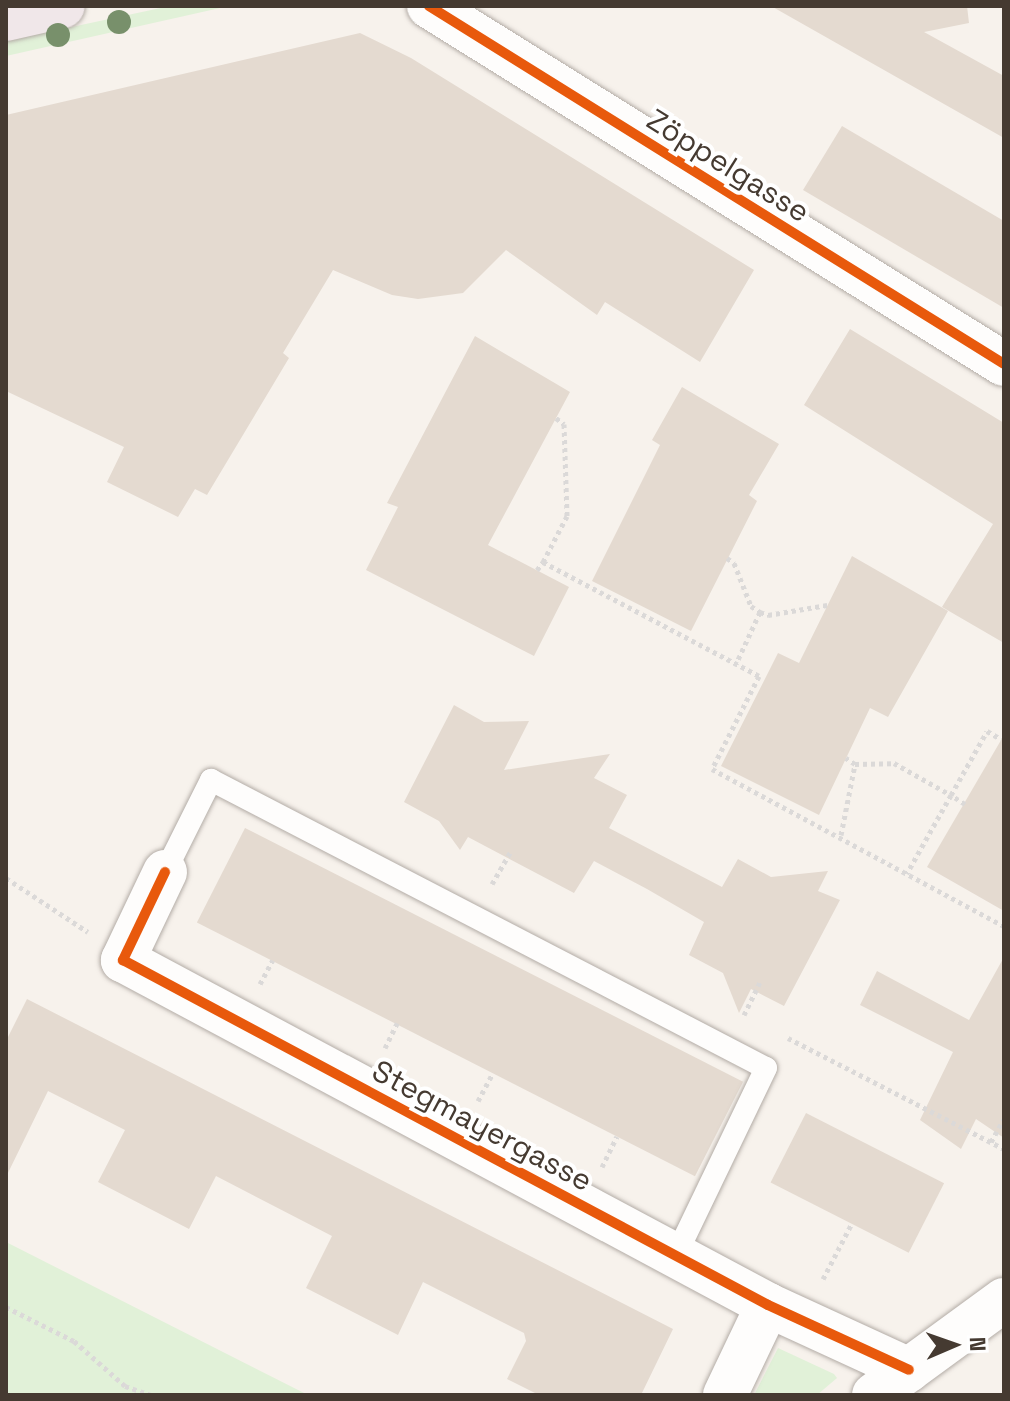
<!DOCTYPE html>
<meta charset="utf-8">
<style>
body{margin:0}
#map{position:relative;width:1010px;height:1401px;overflow:hidden;background:#f7f2ec;font-family:"Space Grotesk",sans-serif}
div>[style]{position:absolute}
.green>*{inset:0;background:#e1f1d8}
.building>*{inset:0;background:#e4dad0;transform-origin:0 0}
.path>*{height:5px;margin-top:-2.5px;transform-origin:0;background:repeating-linear-gradient(90deg,#dbd9d8 0 4px,transparent 0 8px)}
.roads{filter:drop-shadow(0 0 2px #b3aca6) drop-shadow(0 0 2px #b3aca6)}
.service>*{height:22px;margin:-11px;padding:0 11px;transform-origin:11px;border-radius:11px;background:#fefdfc}
.minor>*{height:44px;margin:-22px;padding:0 22px;transform-origin:22px;border-radius:22px;background:#fefdfc}
.primary>*{height:44px;margin:-22px;padding:0 22px;transform-origin:22px;border-radius:22px;background:#f0e7e9}
.cycleway>*{height:10px;margin:-5px;padding:0 5px;transform-origin:5px;border-radius:5px;background:#e8590c}
.trees>*{width:24px;height:24px;margin:-12px;border-radius:50%;background:#78906b}
span{translate:-50% -50%;white-space:nowrap;text-align:center;line-height:1.15;-webkit-text-stroke:8px #fff;paint-order:stroke}
.street-label{font-size:30px;color:#453a31}
.frame{position:absolute;inset:0;border:8px solid #453a31;pointer-events:none}
.north{position:absolute;left:914px;top:1305px;width:80px;height:80px;-webkit-text-stroke:6px #fff;paint-order:stroke;rotate:88deg;font-size:22px;font-weight:700;line-height:32px;text-align:center;color:#453a31}
.north::after{content:'';display:block;margin:auto;width:28px;height:36px;background:#453a31;clip-path:polygon(50% 0,100% 100%,50% 72%,0 100%)}
</style>
<div id="map">
<div class="green">
<i style="clip-path:polygon(170px 6px,229px 6px,6px 56px,6px 41px)"></i>
<i style="clip-path:polygon(6px 1242px,308px 1395px,6px 1395px)"></i>
<i style="clip-path:polygon(778px 1348px,834px 1374px,837px 1378px,817px 1395px,754px 1395px)"></i>
</div>
<div class="building">
<i style="clip-path:polygon(771px 6px,967px 6px,969px 23px,924px 32px,1004px 76px,1004px 138px)"></i>
<i style="clip-path:polygon(360px 33px,411px 58px,754px 270px,700px 362px,605px 302px,597px 315px,506px 250px,463px 293px,418px 299px,392px 295px,333px 270px,283px 353px,289px 358px,207px 495px,195px 489px,178px 517px,107px 482px,124px 447px,6px 391px,6px 115px)"></i>
<i style="clip-path:polygon(842px 126px,1004px 221px,1004px 308px,803px 190px)"></i>
<i style="clip-path:polygon(850px 329px,1004px 423px,1004px 643px,942px 607px,993px 524px,804px 405px)"></i>
<i style="clip-path:polygon(475px 336px,570px 392px,488px 545px,569px 587px,534px 656px,366px 570px,398px 507px,387px 503px)"></i>
<i style="clip-path:polygon(682px 387px,779px 444px,749px 495px,757px 501px,691px 631px,592px 581px,660px 445px,652px 440px)"></i>
<i style="clip-path:polygon(852px 556px,948px 611px,888px 717px,870px 708px,819px 815px,721px 766px,778px 653px,799px 663px)"></i>
<i style="clip-path:polygon(454px 705px,484px 722px,529px 721px,504px 770px,610px 754px,594px 778px,627px 795px,609px 828px,722px 887px,738px 859px,771px 877px,828px 871px,818px 891px,840px 900px,784px 1006px,751px 989px,739px 1013px,723px 973px,689px 955px,704px 922px,647px 889px,594px 861px,574px 893px,468px 837px,460px 850px,439px 821px,404px 802px)"></i>
<i style="clip-path:polygon(1004px 735px,1004px 911px,927px 867px)"></i>
<i style="left:245px;top:828px;width:559px;height:106px;rotate:27deg"></i>
<i style="clip-path:polygon(1004px 957px,1004px 1138px,976px 1119px,961px 1149px,920px 1120px,953px 1052px,860px 1005px,877px 971px,969px 1020px)"></i>
<i style="clip-path:polygon(27px 999px,673px 1329px,641px 1395px,539px 1395px,507px 1379px,526px 1341px,524px 1333px,423px 1282px,398px 1335px,306px 1288px,332px 1236px,216px 1176px,189px 1229px,98px 1182px,125px 1130px,48px 1091px,6px 1177px,6px 1041px)"></i>
<i style="left:806px;top:1113px;width:155px;height:78px;rotate:27deg"></i>
</div>
<div class="path">
<i style="left:556px;top:418px;width:10px;rotate:37deg"></i>
<i style="left:564px;top:424px;width:92px;rotate:88.1deg"></i>
<i style="left:567px;top:516px;width:52px;rotate:117.6deg"></i>
<i style="left:543px;top:562px;width:244px;rotate:27.8deg"></i>
<i style="left:759px;top:676px;width:104px;rotate:116.8deg"></i>
<i style="left:712px;top:769px;width:332px;rotate:28.3deg"></i>
<i style="left:727px;top:558px;width:9px;rotate:36deg"></i>
<i style="left:734px;top:563px;width:46px;rotate:68.4deg"></i>
<i style="left:751px;top:606px;width:11px;rotate:34deg"></i>
<i style="left:760px;top:612px;width:57px;rotate:114.8deg"></i>
<i style="left:537px;top:570px;width:10px;rotate:-53deg"></i>
<i style="left:760px;top:612px;width:9px;rotate:21deg"></i>
<i style="left:768px;top:615px;width:60px;rotate:-9.6deg"></i>
<i style="left:855px;top:764px;width:39px;rotate:-1deg"></i>
<i style="left:894px;top:763px;width:65px;rotate:29.3deg"></i>
<i style="left:951px;top:795px;width:90px;rotate:119.4deg"></i>
<i style="left:965px;top:804px;width:17px;rotate:-147deg"></i>
<i style="left:951px;top:795px;width:73px;rotate:-60.6deg"></i>
<i style="left:987px;top:731px;width:16px;rotate:30deg"></i>
<i style="left:841px;top:835px;width:72px;rotate:-78.8deg"></i>
<i style="left:855px;top:764px;width:11px;rotate:-146deg"></i>
<i style="left:6px;top:878px;width:98px;rotate:33.4deg"></i>
<i style="left:492px;top:884px;width:38px;rotate:-60deg"></i>
<i style="left:260px;top:984px;width:27px;rotate:-62deg"></i>
<i style="left:744px;top:1015px;width:39px;rotate:-64deg"></i>
<i style="left:788px;top:1038px;width:243px;rotate:27.2deg"></i>
<i style="left:385px;top:1048px;width:28px;rotate:-64deg"></i>
<i style="left:478px;top:1101px;width:32px;rotate:-62deg"></i>
<i style="left:991px;top:1142px;width:26px;rotate:-61deg"></i>
<i style="left:602px;top:1167px;width:34px;rotate:-64deg"></i>
<i style="left:823px;top:1279px;width:63px;rotate:-62.6deg"></i>
<i style="left:6px;top:1307px;width:76px;rotate:26.6deg"></i>
<i style="left:74px;top:1341px;width:68px;rotate:41.4deg"></i>
<i style="left:125px;top:1386px;width:28px;rotate:19deg"></i>
</div>
<div class="roads">
<div class="service">
<i style="left:165px;top:872px;width:103px;rotate:-63.4deg"></i>
<i style="left:211px;top:780px;width:625px;rotate:27.43deg"></i>
<i style="left:766px;top:1068px;width:208px;rotate:115.7deg"></i>
</div>
<div class="minor">
<i style="left:429px;top:6px;width:677px;rotate:31.91deg"></i>
<i style="left:165px;top:872px;width:98px;rotate:115.5deg"></i>
<i style="left:123px;top:960px;width:731px;rotate:28.14deg"></i>
<i style="left:768px;top:1305px;width:155px;rotate:24.7deg"></i>
<i style="left:725px;top:1395px;width:100px;rotate:-64.5deg"></i>
<i style="left:874px;top:1395px;width:161px;rotate:-36.2deg"></i>
</div>
<div class="primary">
<i style="left:6px;top:19px;width:58px;rotate:-12.8deg"></i>
</div>
</div>
<div class="cycleway">
<i style="left:429px;top:6px;width:677px;rotate:31.91deg"></i>
<i style="left:165px;top:872px;width:98px;rotate:115.5deg"></i>
<i style="left:123px;top:960px;width:731px;rotate:28.14deg"></i>
<i style="left:768px;top:1305px;width:155px;rotate:24.7deg"></i>
</div>
<div class="trees">
<i style="left:119px;top:22px"></i>
<i style="left:58px;top:35px"></i>
</div>
<div class="street-label">
<span style="left:728px;top:166px;rotate:32deg">Zöppelgasse</span>
<span style="left:482px;top:1126px;rotate:28deg">Stegmayergasse</span>
</div>
<div class="frame"></div>
<div class="north">N</div>
</div>
